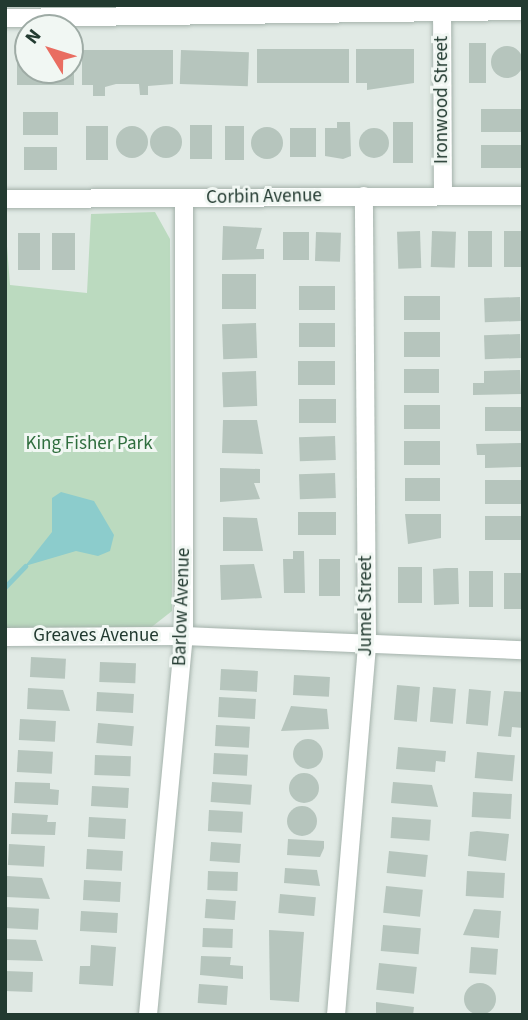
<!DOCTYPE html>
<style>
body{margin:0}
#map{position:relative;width:528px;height:1020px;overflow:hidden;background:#e1eae5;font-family:"Source Sans 3",sans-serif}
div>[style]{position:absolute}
.green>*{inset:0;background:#bbdabf}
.water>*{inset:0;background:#8ccccc}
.stream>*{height:4.5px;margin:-2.25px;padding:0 2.25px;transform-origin:2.25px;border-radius:2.25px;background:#8ccccc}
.building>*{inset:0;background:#b6c5bd;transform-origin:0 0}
.round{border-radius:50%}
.roads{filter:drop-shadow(0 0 2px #a4b2ab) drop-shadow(0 0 2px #a4b2ab)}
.minor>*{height:18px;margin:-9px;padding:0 9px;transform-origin:9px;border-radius:9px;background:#fff}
span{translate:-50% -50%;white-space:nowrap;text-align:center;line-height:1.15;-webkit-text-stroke:6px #f1f7f3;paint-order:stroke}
.street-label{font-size:19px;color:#223a30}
.park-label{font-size:19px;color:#2f6e3e}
.frame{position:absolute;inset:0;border:7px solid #223a30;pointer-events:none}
.north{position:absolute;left:14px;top:14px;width:70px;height:70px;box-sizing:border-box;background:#f1f7f3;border:2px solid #9eaba5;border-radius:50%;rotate:308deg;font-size:19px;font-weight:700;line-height:28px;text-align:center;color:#223a30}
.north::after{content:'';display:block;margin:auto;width:24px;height:32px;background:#e96d61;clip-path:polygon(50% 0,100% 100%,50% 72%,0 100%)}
</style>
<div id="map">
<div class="green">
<i style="clip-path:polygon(155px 212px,170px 239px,172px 611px,149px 629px,5px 629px,5px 220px,10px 285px,87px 293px,91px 214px)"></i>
</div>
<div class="water">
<i style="clip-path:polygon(61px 492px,94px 501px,114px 535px,110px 551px,98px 556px,76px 551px,25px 566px,52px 532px,52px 498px)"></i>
</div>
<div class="stream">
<i style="left:5px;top:587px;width:29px;rotate:-46deg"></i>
</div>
<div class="building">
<i style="left:469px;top:43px;width:17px;height:40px"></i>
<i class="round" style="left:491px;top:46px;width:32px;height:32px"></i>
<i style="left:349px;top:49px;width:34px;height:92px;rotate:90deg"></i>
<i style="clip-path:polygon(356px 49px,414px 49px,414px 83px,367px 90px,367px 83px,356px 83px)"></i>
<i style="clip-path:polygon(82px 50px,173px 50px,173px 84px,148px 86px,148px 95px,140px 95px,139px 84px,116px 84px,105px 87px,105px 96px,93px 96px,93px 85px,82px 85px)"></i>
<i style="left:181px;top:50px;width:68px;height:34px;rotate:2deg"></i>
<i style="clip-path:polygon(17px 51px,28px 51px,28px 70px,70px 70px,74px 51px,74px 85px,17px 85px)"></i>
<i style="left:523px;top:109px;width:23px;height:42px;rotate:90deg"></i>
<i style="left:23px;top:112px;width:35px;height:23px"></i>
<i style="clip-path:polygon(337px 122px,350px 122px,351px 156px,343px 159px,325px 156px,325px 128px,337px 128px)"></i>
<i style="left:393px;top:122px;width:20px;height:41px"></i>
<i style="left:190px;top:125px;width:22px;height:34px"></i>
<i style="left:86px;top:126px;width:22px;height:34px"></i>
<i style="left:225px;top:126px;width:19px;height:34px"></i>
<i class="round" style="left:150px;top:126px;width:32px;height:32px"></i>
<i class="round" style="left:116px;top:126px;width:32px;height:32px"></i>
<i class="round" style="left:251px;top:127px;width:32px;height:32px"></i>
<i class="round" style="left:359px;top:128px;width:30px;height:30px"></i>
<i style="left:290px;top:128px;width:26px;height:29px"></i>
<i style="left:481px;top:145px;width:42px;height:23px"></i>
<i style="left:24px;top:147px;width:33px;height:23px"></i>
<i style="clip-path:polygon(223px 226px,262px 228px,256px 249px,264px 249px,264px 259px,222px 260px)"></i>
<i style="left:420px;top:231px;width:37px;height:23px;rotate:88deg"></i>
<i style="left:432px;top:231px;width:24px;height:36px;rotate:2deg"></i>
<i style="left:468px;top:231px;width:24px;height:36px"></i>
<i style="left:523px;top:231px;width:36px;height:19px;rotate:90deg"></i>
<i style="left:283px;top:232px;width:26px;height:28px"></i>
<i style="left:316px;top:232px;width:25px;height:29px;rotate:2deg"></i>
<i style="left:18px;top:233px;width:22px;height:37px"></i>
<i style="left:52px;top:233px;width:23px;height:37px"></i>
<i style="left:256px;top:274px;width:35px;height:34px;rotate:90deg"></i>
<i style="left:299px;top:286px;width:36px;height:24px"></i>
<i style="left:404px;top:296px;width:36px;height:24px"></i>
<i style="left:520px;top:297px;width:24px;height:36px;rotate:88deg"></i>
<i style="left:256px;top:323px;width:35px;height:34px;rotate:88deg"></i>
<i style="left:335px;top:323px;width:24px;height:36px;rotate:90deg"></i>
<i style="left:404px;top:332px;width:36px;height:25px"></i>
<i style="left:520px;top:334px;width:24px;height:36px;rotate:88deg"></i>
<i style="left:335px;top:361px;width:24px;height:37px;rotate:90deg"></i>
<i style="left:404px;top:369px;width:35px;height:24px"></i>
<i style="clip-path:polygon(520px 370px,521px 394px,473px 395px,473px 383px,484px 383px,484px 371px)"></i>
<i style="left:256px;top:371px;width:35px;height:34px;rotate:88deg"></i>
<i style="left:299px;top:399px;width:37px;height:24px"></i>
<i style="left:404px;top:405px;width:36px;height:24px"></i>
<i style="left:485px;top:407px;width:36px;height:24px"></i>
<i style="clip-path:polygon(223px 420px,257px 420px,263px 454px,222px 453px)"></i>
<i style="left:335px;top:436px;width:24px;height:36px;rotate:88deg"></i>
<i style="left:404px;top:441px;width:36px;height:24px"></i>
<i style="clip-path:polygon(521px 443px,521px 467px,485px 468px,485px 455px,477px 455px,476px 444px)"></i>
<i style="clip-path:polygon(220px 468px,260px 469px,260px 483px,254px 483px,260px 499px,220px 502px)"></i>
<i style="left:335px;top:473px;width:25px;height:36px;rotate:88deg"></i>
<i style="left:405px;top:478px;width:35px;height:23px"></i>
<i style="left:485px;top:480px;width:36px;height:24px"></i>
<i style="left:298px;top:512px;width:38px;height:23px"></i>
<i style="clip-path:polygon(405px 514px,441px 514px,441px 538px,408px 544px)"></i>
<i style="left:521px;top:516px;width:24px;height:36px;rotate:90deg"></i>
<i style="clip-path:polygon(223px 517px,257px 518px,263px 551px,223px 551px)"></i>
<i style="clip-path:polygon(293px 551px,304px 551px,305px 593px,284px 593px,283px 559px,293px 559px)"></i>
<i style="left:319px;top:559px;width:21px;height:37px"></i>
<i style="clip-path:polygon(254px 564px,262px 598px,221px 600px,220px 565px)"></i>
<i style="left:398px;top:567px;width:24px;height:36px"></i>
<i style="clip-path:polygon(446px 568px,458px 568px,459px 604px,434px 605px,433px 569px)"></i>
<i style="left:469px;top:571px;width:24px;height:36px"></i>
<i style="left:504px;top:573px;width:19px;height:36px"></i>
<i style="left:31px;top:657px;width:35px;height:20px;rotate:3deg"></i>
<i style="left:100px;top:662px;width:36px;height:20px;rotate:2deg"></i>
<i style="left:221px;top:669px;width:37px;height:21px;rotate:3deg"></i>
<i style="left:294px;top:675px;width:36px;height:20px;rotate:3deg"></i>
<i style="left:397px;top:685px;width:23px;height:35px;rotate:5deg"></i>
<i style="left:433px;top:687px;width:23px;height:35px;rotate:5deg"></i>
<i style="clip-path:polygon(28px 688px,63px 690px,70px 711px,27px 709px)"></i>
<i style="left:469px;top:689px;width:22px;height:35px;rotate:5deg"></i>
<i style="clip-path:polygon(504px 691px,523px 692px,523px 728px,512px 727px,511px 737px,498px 736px)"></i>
<i style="left:97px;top:692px;width:37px;height:19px;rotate:3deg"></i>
<i style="left:219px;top:697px;width:37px;height:20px;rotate:3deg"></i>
<i style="clip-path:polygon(291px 706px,327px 709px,329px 729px,281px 731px)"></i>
<i style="left:20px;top:719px;width:36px;height:21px;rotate:3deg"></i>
<i style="left:98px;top:723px;width:36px;height:20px;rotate:5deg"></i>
<i style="left:216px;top:725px;width:34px;height:21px;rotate:3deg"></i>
<i class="round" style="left:293px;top:739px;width:30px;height:30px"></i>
<i style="clip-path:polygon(398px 747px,446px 751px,445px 762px,436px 761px,435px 772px,396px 769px)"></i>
<i style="left:18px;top:750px;width:35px;height:22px;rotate:3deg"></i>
<i style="left:477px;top:752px;width:38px;height:26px;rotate:5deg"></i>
<i style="left:214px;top:753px;width:34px;height:21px;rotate:3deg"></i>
<i style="left:95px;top:755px;width:36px;height:20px;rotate:2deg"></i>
<i class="round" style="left:289px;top:773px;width:30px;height:30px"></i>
<i style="clip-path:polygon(15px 782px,50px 783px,50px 789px,59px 790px,58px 805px,14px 803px)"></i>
<i style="left:212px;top:782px;width:40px;height:20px;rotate:4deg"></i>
<i style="clip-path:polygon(393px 782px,432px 785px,438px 807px,391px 803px)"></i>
<i style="left:92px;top:786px;width:37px;height:20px;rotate:3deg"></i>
<i style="left:473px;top:792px;width:39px;height:25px;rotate:3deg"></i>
<i class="round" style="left:287px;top:806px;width:30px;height:30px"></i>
<i style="left:209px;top:810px;width:34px;height:21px;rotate:3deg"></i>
<i style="clip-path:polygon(12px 813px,48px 815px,47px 822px,56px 822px,55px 835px,11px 834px)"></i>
<i style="left:89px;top:817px;width:37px;height:20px;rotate:3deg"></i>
<i style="left:392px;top:817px;width:39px;height:21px;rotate:4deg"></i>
<i style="clip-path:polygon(477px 831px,509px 834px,506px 861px,468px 856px,470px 832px)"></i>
<i style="clip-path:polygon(288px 839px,324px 841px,324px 848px,320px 857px,287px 855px)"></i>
<i style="left:211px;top:842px;width:30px;height:19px;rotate:4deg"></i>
<i style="left:9px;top:844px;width:36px;height:21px;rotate:3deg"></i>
<i style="left:87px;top:849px;width:36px;height:20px;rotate:3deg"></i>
<i style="left:389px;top:851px;width:39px;height:22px;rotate:6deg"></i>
<i style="clip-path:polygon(285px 868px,317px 870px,320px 886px,284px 883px)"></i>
<i style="left:208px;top:871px;width:30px;height:19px;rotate:2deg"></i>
<i style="left:467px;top:871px;width:38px;height:25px;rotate:3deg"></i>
<i style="clip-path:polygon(7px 876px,42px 878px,50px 899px,6px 897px)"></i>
<i style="left:84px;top:880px;width:37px;height:20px;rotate:3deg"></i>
<i style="left:386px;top:886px;width:37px;height:27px;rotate:6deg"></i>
<i style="left:280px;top:894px;width:36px;height:19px;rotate:5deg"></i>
<i style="left:206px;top:899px;width:30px;height:19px;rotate:4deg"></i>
<i style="left:5px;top:907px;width:34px;height:21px;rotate:3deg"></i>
<i style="clip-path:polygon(474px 909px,501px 911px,499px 938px,463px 935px)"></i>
<i style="left:81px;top:911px;width:37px;height:20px;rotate:3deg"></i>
<i style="left:383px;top:925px;width:38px;height:26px;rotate:5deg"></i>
<i style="left:203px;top:928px;width:30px;height:19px;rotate:2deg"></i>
<i style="clip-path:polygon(269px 930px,304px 932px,299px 1002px,270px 1000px)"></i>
<i style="clip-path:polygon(5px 939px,36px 940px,43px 961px,5px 960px)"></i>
<i style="clip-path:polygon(91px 945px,116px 947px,113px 986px,79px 984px,80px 966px,90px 966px)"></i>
<i style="left:471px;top:947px;width:27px;height:26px;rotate:4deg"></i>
<i style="clip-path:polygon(201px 956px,231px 957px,230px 965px,243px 966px,243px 979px,200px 975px)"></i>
<i style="left:379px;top:963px;width:38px;height:27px;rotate:6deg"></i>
<i style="left:5px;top:971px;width:28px;height:20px;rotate:2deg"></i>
<i class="round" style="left:464px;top:983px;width:32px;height:32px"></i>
<i style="left:199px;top:984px;width:29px;height:19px;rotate:4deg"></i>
<i style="clip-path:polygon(376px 1002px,414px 1007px,413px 1015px,376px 1015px)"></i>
</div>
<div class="roads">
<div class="minor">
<i style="left:442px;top:5px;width:190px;rotate:89.7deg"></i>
<i style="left:5px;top:18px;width:518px;rotate:-0.77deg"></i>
<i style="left:5px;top:199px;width:518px;rotate:-0.33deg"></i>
<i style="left:5px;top:637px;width:179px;rotate:-0.3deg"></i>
<i style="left:184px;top:636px;width:339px;rotate:2.4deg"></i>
<i style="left:148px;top:1015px;width:381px;rotate:-84.6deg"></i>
<i style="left:184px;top:636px;width:438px;rotate:-90deg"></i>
<i style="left:336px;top:1015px;width:372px;rotate:-85.2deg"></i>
<i style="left:367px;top:644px;width:448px;rotate:-90.4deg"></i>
</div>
</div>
<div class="street-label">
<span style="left:442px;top:100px;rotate:-90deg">Ironwood Street</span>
<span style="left:264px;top:197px;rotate:-1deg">Corbin Avenue</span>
<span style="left:366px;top:606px;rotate:-90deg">Jumel Street</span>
<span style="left:182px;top:607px;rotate:-88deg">Barlow Avenue</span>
<span style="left:96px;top:636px">Greaves Avenue</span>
</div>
<div class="park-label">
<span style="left:89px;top:444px">King Fisher Park</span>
</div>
<div class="frame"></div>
<div class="north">N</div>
</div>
